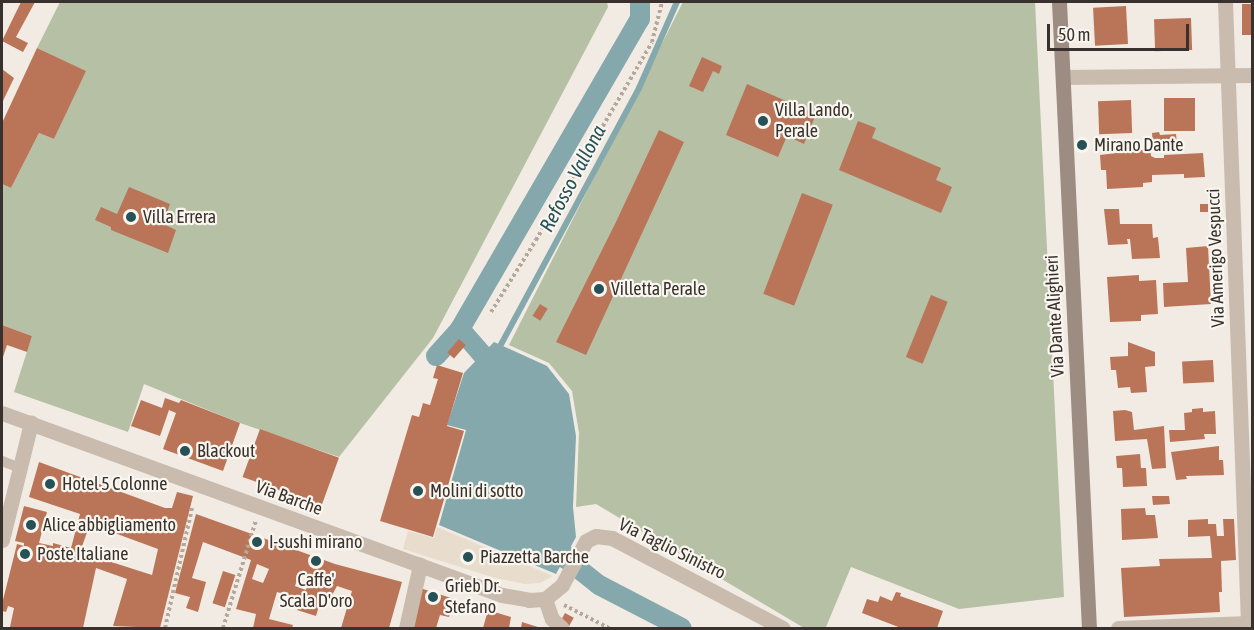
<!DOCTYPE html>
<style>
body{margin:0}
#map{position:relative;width:1254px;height:630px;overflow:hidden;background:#f2ebe3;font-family:"Asap Condensed",sans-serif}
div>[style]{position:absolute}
.green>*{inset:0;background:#b5c0a4}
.plaza>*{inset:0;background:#e8ddcc}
.water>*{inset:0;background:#84a8ac}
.stream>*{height:6px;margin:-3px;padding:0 3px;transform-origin:3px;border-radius:3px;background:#84a8ac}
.canal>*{height:20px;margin:-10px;padding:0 10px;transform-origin:10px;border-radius:10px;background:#84a8ac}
.building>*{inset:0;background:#ba7559;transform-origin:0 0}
.path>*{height:4px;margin-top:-2px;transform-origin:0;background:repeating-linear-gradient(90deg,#b5a79a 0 3px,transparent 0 6px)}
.service>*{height:10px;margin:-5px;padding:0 5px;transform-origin:5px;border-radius:5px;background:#c9bcaf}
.minor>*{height:15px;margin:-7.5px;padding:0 7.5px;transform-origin:7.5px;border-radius:7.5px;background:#c9bcaf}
.secondary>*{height:15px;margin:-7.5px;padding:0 7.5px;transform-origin:7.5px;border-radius:7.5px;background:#9d8c81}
.dots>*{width:16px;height:16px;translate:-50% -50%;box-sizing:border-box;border:3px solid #f9f5ef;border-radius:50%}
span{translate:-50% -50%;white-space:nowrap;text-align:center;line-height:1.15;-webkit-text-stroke:4.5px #f9f5ef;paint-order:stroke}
.poi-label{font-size:18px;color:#39312d}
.left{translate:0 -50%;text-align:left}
.street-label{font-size:18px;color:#39312d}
.water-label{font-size:20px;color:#265156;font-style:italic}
.frame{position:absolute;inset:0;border:3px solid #39312d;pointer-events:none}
.scale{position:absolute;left:1047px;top:24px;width:142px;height:27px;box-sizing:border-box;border:3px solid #39312d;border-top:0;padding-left:8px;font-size:18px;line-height:21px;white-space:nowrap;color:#39312d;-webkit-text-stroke:4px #f9f5ef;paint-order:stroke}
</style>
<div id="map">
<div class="green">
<i style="clip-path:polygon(60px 2px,607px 2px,608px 7px,433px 338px,339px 457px,240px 423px,144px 384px,128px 432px,14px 392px,32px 336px,2px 325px,2px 184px,11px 188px,39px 133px,54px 139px,85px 71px,37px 48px)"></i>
<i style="clip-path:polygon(683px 2px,1035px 2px,1064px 597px,959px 609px,851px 567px,826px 627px,804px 628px,596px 504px,576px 507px,579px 433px,572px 391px,549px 363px,509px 345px)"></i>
</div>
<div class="plaza">
<i style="clip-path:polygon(437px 527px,553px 576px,540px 583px,525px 584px,495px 578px,403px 549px,408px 531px,434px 538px)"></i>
</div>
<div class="water">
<i style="clip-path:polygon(494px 342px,547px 366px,569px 394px,576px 436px,573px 507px,576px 537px,556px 574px,439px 525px,466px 430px,447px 425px,464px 373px)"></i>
</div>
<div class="stream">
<i style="left:498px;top:350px;width:298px;rotate:-61.7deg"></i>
<i style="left:639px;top:88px;width:94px;rotate:-66.2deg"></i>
</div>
<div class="canal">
<i style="left:460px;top:329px;width:35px;rotate:49deg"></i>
<i style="left:483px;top:355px;width:26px;rotate:65deg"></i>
<i style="left:436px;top:356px;width:36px;rotate:-48deg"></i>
<i style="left:460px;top:329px;width:358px;rotate:-59.9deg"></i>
<i style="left:640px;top:19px;width:17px;rotate:-90deg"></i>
<i style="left:556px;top:535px;width:25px;rotate:69deg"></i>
<i style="left:565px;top:558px;width:43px;rotate:38.5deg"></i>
<i style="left:599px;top:585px;width:93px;rotate:27.4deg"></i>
</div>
<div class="building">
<i style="clip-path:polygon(21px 2px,35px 2px,16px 37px,28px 43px,23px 52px,2px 41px)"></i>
<i style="left:1242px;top:4px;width:10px;height:31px"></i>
<i style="left:1126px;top:6px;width:38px;height:33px;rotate:87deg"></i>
<i style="left:1191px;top:18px;width:32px;height:37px;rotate:88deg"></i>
<i style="clip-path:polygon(37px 48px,86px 71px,54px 139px,39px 133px,11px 188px,2px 184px,2px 123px)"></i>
<i style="clip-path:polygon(702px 57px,722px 66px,719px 74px,713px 71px,703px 92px,689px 86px)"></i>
<i style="clip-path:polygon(2px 69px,14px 78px,2px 103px)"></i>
<i style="clip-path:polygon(747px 84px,816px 114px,804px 144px,787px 136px,778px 157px,726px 135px)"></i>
<i style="left:1164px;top:98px;width:31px;height:33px"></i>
<i style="left:1131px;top:100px;width:33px;height:33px;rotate:88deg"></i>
<i style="clip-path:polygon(858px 121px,876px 128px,872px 138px,941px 168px,936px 180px,952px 187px,941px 213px,839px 170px)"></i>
<i style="clip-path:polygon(659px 130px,684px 142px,586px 355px,556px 342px,615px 224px)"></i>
<i style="clip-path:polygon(1159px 132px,1160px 135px,1176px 134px,1177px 144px,1153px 146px,1152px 133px)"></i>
<i style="clip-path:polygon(1150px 149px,1151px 156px,1155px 158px,1164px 158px,1164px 155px,1203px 153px,1205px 177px,1184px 178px,1184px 174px,1152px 175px,1152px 182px,1143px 183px,1143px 187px,1107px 189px,1106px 170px,1101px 170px,1100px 155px)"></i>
<i style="clip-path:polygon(129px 187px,170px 204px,163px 224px,176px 230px,168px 253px,111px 230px,111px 227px,95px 220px,101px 207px,117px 214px)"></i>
<i style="left:802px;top:193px;width:33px;height:108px;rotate:21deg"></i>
<i style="left:1200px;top:204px;width:8px;height:8px"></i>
<i style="clip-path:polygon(1104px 209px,1119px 209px,1120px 224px,1152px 224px,1153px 238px,1158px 237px,1160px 258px,1132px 259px,1130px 239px,1127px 239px,1128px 244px,1108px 245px)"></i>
<i style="clip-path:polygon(1208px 246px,1211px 304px,1164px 307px,1163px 283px,1188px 282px,1186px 248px)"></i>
<i style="clip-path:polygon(1139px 275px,1139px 281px,1156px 280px,1158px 314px,1141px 315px,1141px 321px,1110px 322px,1107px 277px)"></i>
<i style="left:931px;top:295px;width:18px;height:67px;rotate:22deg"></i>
<i style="left:540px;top:304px;width:9px;height:14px;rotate:32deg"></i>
<i style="clip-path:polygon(2px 325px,32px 336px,27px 352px,7px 345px,2px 360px)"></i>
<i style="left:459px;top:339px;width:9px;height:18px;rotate:41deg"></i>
<i style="clip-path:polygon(1128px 342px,1155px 352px,1155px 366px,1145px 367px,1147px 392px,1131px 393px,1130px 387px,1118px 388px,1116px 370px,1111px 370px,1110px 357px,1128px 356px)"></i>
<i style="left:1213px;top:360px;width:22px;height:31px;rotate:87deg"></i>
<i style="clip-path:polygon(437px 365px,463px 373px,447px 426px,464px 431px,433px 537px,380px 521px,412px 415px,419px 417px,423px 403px,430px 405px,438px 379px,433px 378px)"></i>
<i style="clip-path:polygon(165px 398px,179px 403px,181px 400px,240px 423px,223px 471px,163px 449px,176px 413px,169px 410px,160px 436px,131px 426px,141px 400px,162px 408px)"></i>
<i style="clip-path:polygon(1203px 408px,1203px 412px,1215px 411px,1216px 434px,1204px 434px,1205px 439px,1170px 442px,1169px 430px,1185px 430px,1184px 413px,1192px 412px,1192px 409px)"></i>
<i style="clip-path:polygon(1125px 410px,1132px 412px,1134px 430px,1164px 426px,1166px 468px,1152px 469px,1147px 439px,1115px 441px,1113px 411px)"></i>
<i style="left:260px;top:429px;width:84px;height:51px;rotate:20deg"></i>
<i style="clip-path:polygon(1219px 446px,1219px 460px,1223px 460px,1224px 475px,1186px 476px,1187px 479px,1176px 480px,1171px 452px)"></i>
<i style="clip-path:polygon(1140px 454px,1141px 468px,1146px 468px,1147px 486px,1123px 487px,1122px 468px,1117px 468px,1116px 456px)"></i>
<i style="clip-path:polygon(evenodd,39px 462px,165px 508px,172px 508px,177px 492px,193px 496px,160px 628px,113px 626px,127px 579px,96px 568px,83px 628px,10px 627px,14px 608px,8px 606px,6px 612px,2px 611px,2px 604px,17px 544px,24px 546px,24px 543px,15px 541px,24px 506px,47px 512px,39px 543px,53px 546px,53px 543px,71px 548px,80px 514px,29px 497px,39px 462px,90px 524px,158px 549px,152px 575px,80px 552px,90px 524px)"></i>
<i style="clip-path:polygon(1152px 496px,1169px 496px,1170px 504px,1153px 505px)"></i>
<i style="clip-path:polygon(1145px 508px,1146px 515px,1155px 515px,1158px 538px,1122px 540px,1121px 509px)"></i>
<i style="clip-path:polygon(evenodd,196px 514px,335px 564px,402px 582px,389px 628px,341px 628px,352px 591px,337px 586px,325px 608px,319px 606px,316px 616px,297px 610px,301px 599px,277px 592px,269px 619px,293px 625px,292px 628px,253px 628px,256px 614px,236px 609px,251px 560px,203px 542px,192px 578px,206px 582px,198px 612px,186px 608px,190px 597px,175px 593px,196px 514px,257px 564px,269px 569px,263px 583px,252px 579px,257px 564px,196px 514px,299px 574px,310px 577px,306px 590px,295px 586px,299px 574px)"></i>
<i style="clip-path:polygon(1208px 519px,1208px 524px,1216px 524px,1217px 536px,1224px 536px,1223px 519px,1234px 519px,1236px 560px,1221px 561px,1222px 592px,1219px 592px,1220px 612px,1124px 617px,1121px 568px,1160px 566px,1159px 559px,1212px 558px,1210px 536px,1188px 537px,1188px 520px)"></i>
<i style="left:223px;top:571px;width:13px;height:34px;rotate:18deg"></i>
<i style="clip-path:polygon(420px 588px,454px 599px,449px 617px,440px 615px,436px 628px,410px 628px)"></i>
<i style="clip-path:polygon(896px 592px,901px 593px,900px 596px,943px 611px,937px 628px,901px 628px,862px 613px,867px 599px,878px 602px,880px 596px,892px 601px)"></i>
<i style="clip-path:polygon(488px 610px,511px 617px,509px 628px,483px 628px)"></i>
<i style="left:565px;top:613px;width:10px;height:10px;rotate:29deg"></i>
<i style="clip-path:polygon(522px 622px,541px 628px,521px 628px)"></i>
</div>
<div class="path">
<i style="left:491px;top:312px;width:85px;rotate:-58deg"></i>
<i style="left:536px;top:240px;width:229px;rotate:-59.6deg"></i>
<i style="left:652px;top:42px;width:41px;rotate:-76deg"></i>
<i style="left:564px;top:605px;width:51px;rotate:27.1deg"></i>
<i style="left:165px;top:628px;width:123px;rotate:-77.3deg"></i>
<i style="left:223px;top:628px;width:113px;rotate:-73deg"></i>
</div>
<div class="service">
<i style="left:2px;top:461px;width:19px;rotate:21deg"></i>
</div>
<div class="minor">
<i style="left:1063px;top:77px;width:189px;rotate:-0.6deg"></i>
<i style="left:2px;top:413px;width:532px;rotate:20deg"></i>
<i style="left:502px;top:595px;width:27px;rotate:10deg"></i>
<i style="left:529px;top:600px;width:16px;rotate:-4deg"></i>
<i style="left:545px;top:599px;width:22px;rotate:-39deg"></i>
<i style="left:562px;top:585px;width:50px;rotate:-61.4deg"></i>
<i style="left:586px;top:541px;width:11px;rotate:-27deg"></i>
<i style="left:596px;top:536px;width:16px;rotate:7deg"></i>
<i style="left:612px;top:538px;width:193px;rotate:27.8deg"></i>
<i style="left:2px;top:540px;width:121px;rotate:-76.1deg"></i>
<i style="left:545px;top:599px;width:21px;rotate:71deg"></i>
<i style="left:552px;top:619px;width:13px;rotate:42deg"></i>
<i style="left:406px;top:628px;width:65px;rotate:-77.5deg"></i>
<i style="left:1118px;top:628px;width:130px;rotate:-2.2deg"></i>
<i style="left:1248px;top:623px;width:621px;rotate:-92.12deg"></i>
</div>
<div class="secondary">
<i style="left:1059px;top:2px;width:627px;rotate:87.26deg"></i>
</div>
<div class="dots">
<i style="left:763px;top:121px;background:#265156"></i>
<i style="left:1082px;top:145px;background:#265156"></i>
<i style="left:131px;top:217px;background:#265156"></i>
<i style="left:599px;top:289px;background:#265156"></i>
<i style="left:185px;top:451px;background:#265156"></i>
<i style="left:50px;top:484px;background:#265156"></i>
<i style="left:418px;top:491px;background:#265156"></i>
<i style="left:31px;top:525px;background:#265156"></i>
<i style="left:257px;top:542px;background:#265156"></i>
<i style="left:25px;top:554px;background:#265156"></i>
<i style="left:468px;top:557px;background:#265156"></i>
<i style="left:316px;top:561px;background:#265156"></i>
<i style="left:433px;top:597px;background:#265156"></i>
</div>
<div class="poi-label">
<span class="left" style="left:775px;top:121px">Villa Lando,<br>Perale</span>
<span class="left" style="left:1094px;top:145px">Mirano Dante</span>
<span class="left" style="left:143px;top:217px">Villa Errera</span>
<span class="left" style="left:611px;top:289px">Villetta Perale</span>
<span class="left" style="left:197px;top:451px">Blackout</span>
<span class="left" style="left:62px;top:484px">Hotel 5 Colonne</span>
<span class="left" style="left:430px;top:491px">Molini di sotto</span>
<span class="left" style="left:43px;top:525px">Alice abbigliamento</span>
<span class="left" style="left:269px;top:542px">I-sushi mirano</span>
<span class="left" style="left:37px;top:554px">Poste Italiane</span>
<span class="left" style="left:480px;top:557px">Piazzetta Barche</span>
<span style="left:316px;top:591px">Caffe'<br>Scala D'oro</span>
<span class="left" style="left:445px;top:597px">Grieb Dr.<br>Stefano</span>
</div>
<div class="street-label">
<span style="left:1216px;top:258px;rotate:-92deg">Via Amerigo Vespucci</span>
<span style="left:1055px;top:316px;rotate:-93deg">Via Dante Alighieri</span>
<span style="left:289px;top:498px;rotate:20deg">Via Barche</span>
<span style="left:672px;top:549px;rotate:26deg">Via Taglio Sinistro</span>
</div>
<div class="water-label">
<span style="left:572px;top:178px;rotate:-62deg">Refosso Vallona</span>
</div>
<div class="frame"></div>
<div class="scale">50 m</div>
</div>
